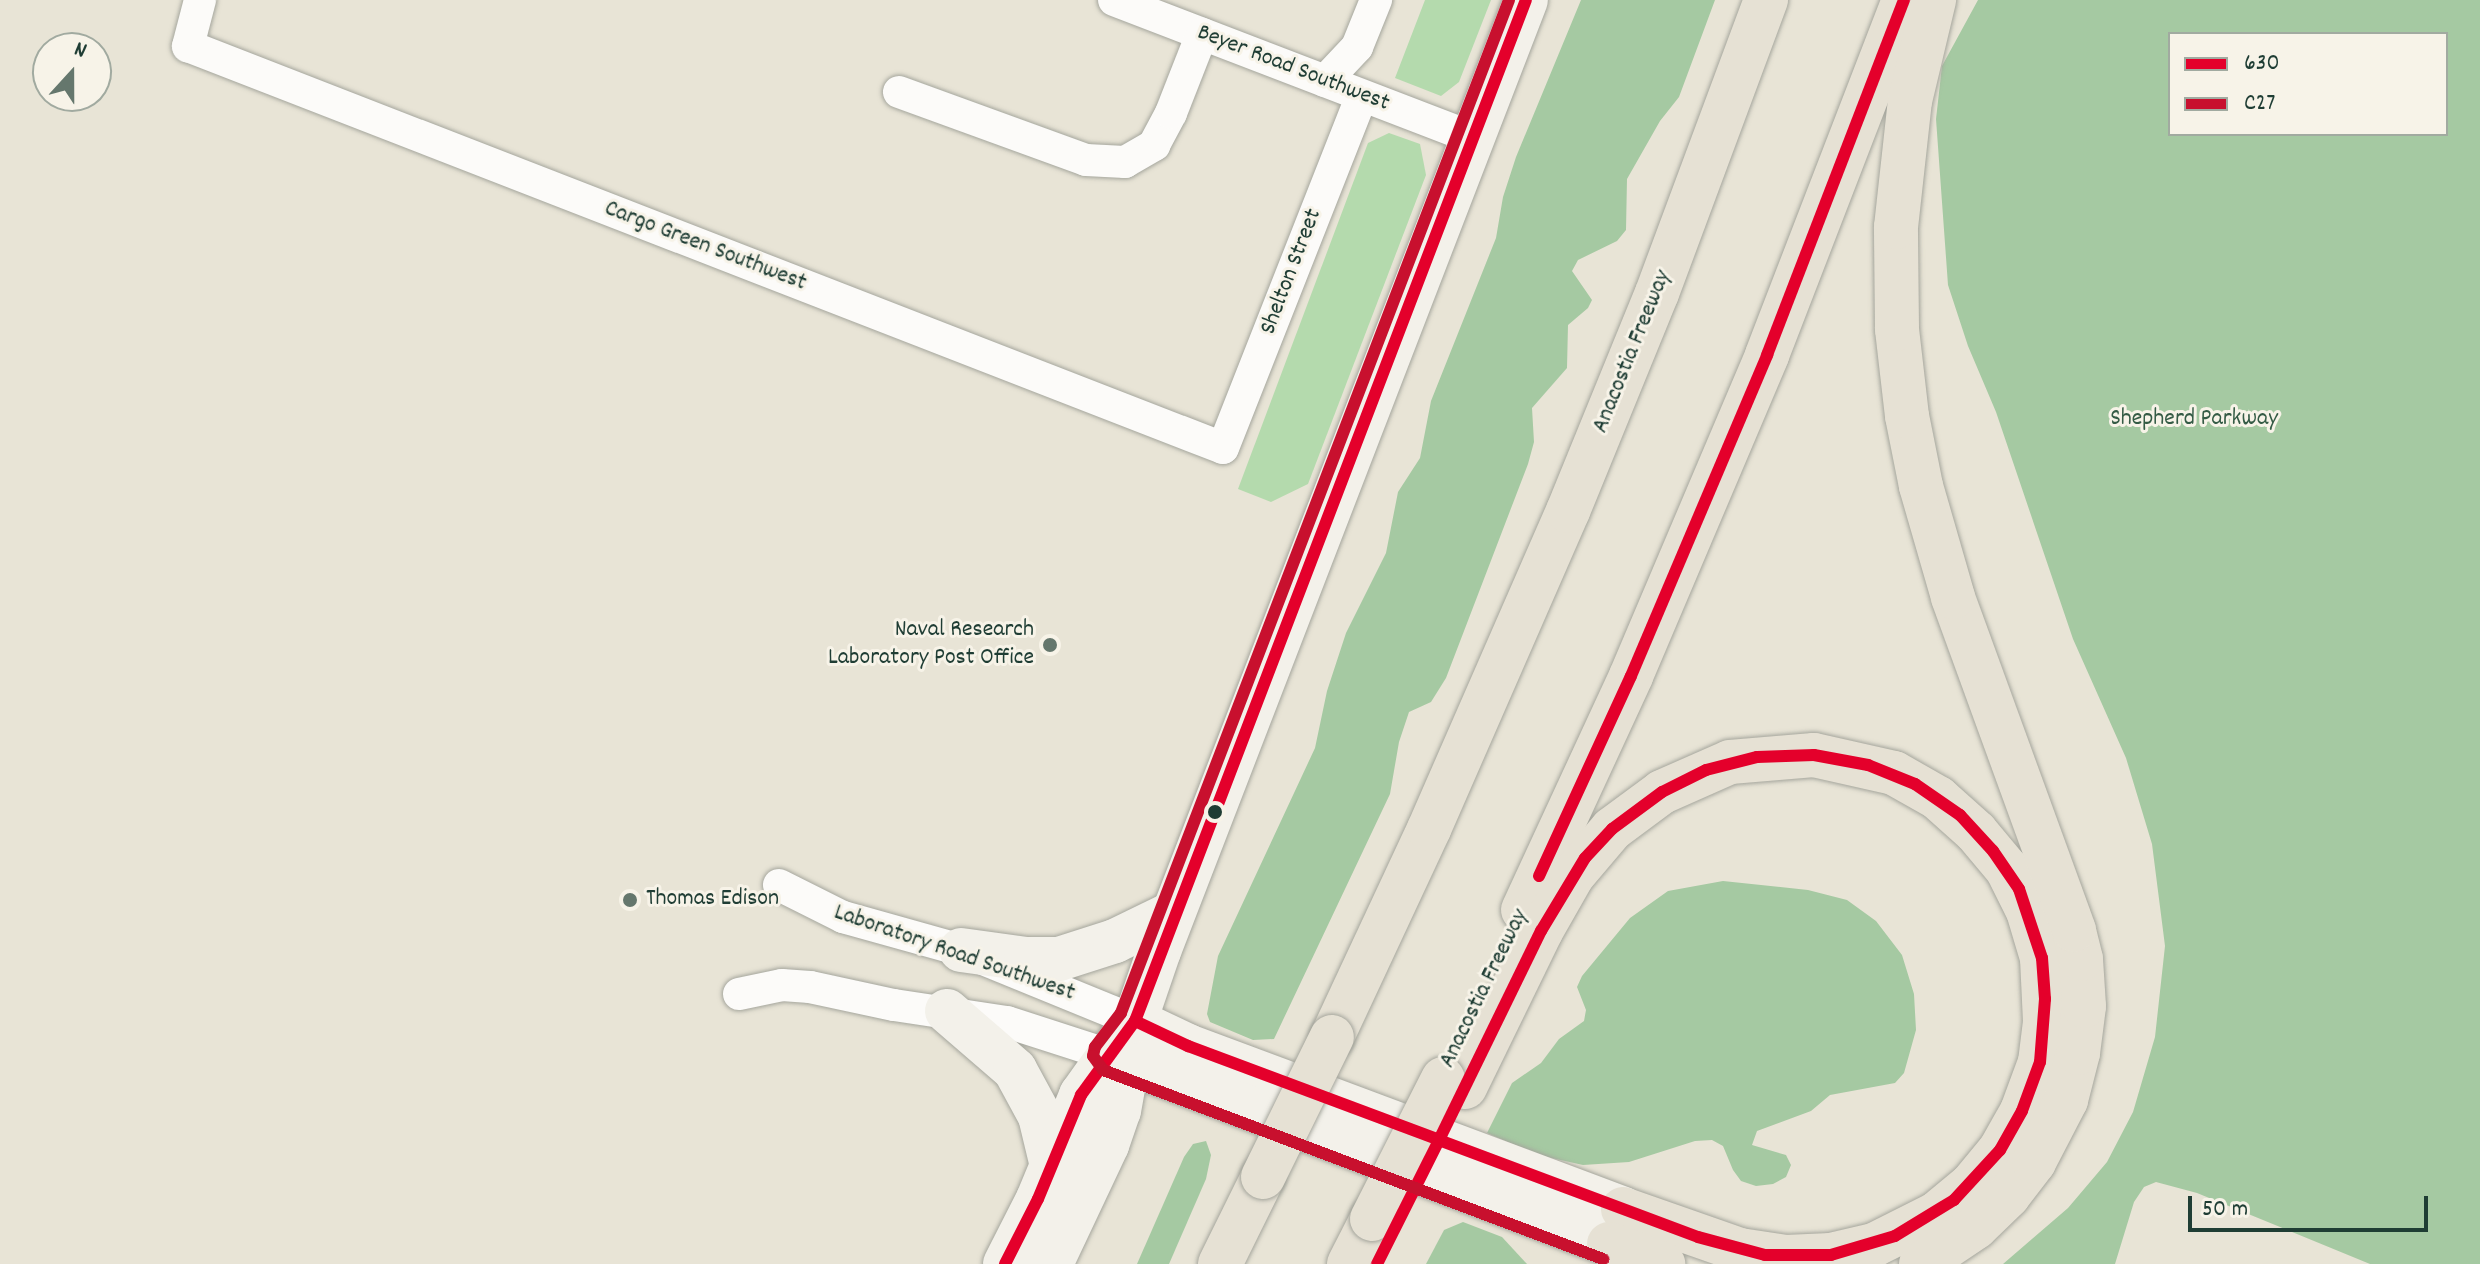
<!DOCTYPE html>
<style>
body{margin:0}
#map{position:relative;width:2480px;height:1264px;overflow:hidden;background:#e8e4d6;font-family:Dekko,sans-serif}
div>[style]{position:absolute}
.green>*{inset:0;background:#b4daad}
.forest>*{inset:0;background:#a5c9a2}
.roads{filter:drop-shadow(0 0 2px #a5a69d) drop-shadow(0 0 2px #a5a69d)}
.street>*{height:32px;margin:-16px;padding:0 16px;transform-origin:16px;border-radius:16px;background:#fcfbf9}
.secondary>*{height:44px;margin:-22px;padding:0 22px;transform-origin:22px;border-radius:22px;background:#f3f1ea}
.highway>*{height:44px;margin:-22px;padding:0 22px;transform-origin:22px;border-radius:22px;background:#e6e1d4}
.bridges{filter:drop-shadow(0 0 2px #a5a69d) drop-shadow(0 0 2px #a5a69d)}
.highway-bridge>*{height:44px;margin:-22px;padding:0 22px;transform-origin:22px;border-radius:22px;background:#e6e1d4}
.bus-1>*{height:12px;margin:-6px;padding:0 6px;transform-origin:6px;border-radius:6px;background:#e4002b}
.bus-2>*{height:12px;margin:-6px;padding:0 6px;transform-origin:6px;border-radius:6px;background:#c8102e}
.dots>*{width:22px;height:22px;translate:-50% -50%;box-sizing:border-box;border:4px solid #f7f3e8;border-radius:50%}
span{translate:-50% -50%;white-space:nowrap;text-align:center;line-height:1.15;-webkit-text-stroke:6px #f7f3e8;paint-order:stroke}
.street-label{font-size:24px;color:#1f3d34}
.park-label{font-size:24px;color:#345b45}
.poi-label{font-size:24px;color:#1f3d34}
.right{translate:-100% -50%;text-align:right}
.left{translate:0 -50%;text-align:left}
.legend{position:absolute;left:2168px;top:32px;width:280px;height:104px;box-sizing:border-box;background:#f7f3e8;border:2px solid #a1aaa0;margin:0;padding:10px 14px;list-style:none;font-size:24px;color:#1f3d34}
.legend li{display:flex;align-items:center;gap:16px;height:40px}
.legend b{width:40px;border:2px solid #a1aaa0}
.north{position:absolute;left:32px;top:32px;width:80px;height:80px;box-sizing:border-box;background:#f7f3e8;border:2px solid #a1aaa0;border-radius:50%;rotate:21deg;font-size:22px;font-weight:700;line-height:32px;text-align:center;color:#1f3d34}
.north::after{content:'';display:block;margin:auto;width:28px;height:36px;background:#65776d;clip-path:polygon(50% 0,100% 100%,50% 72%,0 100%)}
.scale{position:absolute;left:2188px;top:1196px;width:240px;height:36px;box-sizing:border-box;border:4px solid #1f3d34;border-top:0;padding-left:10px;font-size:24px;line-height:28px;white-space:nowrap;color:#1f3d34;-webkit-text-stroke:6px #f7f3e8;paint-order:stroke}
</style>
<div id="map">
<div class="green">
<i style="clip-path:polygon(1425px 0,1491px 0,1459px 82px,1441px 96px,1395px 78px)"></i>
<i style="clip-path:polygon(1389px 133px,1420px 144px,1426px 175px,1308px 484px,1271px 502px,1238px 489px,1368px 143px)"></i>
</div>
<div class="forest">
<i style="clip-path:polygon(1581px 0,1715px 0,1679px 97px,1660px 121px,1627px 179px,1626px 230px,1617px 241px,1578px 260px,1572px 271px,1592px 300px,1588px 308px,1568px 325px,1567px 368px,1532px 408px,1534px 442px,1528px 464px,1446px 678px,1431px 702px,1409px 712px,1399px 742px,1390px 794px,1274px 1039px,1253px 1040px,1210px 1022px,1207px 1014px,1218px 956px,1315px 748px,1327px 691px,1346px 633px,1386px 553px,1398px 492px,1420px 458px,1431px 401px,1496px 238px,1503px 197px,1516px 157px)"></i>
<i style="clip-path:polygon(evenodd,1978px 0,2480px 0,2480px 1264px,2370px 1264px,2197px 1193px,2156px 1182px,2144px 1187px,2134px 1202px,2115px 1264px,2003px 1264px,2068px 1208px,2107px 1162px,2133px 1112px,2155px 1037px,2165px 946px,2152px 844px,2126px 758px,2073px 639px,1996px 412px,1968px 346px,1948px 285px,1936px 119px,1942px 66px,1978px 0,2446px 34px,2446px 134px,2170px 134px,2170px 34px,2446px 34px)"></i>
<i style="clip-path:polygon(1723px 881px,1808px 890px,1847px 900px,1876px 921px,1902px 955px,1914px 994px,1916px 1030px,1904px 1073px,1895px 1083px,1830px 1095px,1811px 1111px,1757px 1131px,1752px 1145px,1786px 1155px,1791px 1165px,1786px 1177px,1773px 1184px,1756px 1186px,1741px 1181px,1733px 1170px,1723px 1146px,1712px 1140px,1695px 1141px,1629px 1162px,1583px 1165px,1538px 1155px,1487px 1133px,1512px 1083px,1541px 1063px,1559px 1039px,1584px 1021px,1586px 1010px,1577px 987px,1582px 976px,1630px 918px,1668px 891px)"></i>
<i style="clip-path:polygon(1206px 1141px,1211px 1155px,1206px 1179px,1169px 1264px,1137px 1264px,1184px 1157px,1193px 1144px)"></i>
<i style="clip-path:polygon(1463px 1222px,1502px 1237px,1527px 1264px,1426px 1264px,1444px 1230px)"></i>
</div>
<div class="roads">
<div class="street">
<i style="left:200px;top:0;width:48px;rotate:104.6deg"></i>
<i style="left:188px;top:46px;width:1110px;rotate:21.23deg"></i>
<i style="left:1223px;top:448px;width:378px;rotate:-68.5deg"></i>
<i style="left:1114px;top:0;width:385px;rotate:21deg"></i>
<i style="left:1325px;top:81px;width:47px;rotate:-46.7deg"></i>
<i style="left:1357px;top:47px;width:51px;rotate:-68deg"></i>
<i style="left:899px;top:92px;width:199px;rotate:20deg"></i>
<i style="left:1086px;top:160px;width:39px;rotate:3deg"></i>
<i style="left:1125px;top:162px;width:34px;rotate:-30deg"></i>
<i style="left:1154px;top:145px;width:36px;rotate:-62deg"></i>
<i style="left:1171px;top:113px;width:85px;rotate:-68.6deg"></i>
<i style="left:779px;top:885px;width:72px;rotate:26.6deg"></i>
<i style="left:843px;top:917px;width:123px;rotate:15.6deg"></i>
<i style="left:961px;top:950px;width:188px;rotate:22.2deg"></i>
<i style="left:739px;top:994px;width:44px;rotate:-11.8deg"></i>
<i style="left:782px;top:985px;width:28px;rotate:4deg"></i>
<i style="left:810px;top:987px;width:86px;rotate:12.1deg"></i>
<i style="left:894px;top:1005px;width:114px;rotate:8.6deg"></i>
<i style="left:1007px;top:1022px;width:107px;rotate:17.9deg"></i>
</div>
<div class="secondary">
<i style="left:961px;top:950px;width:66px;rotate:7.9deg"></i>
<i style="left:1026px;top:959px;width:33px"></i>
<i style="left:1059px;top:959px;width:59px;rotate:-17.8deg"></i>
<i style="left:1115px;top:941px;width:64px;rotate:-25.8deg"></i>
<i style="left:947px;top:1011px;width:90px;rotate:40.9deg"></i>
<i style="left:1015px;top:1070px;width:52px;rotate:61.5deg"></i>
<i style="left:1040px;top:1116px;width:51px;rotate:76.5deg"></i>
<i style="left:1135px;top:1021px;width:59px;rotate:25.3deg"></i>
<i style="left:1188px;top:1046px;width:465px;rotate:20.5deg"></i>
<i style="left:1109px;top:1055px;width:535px;rotate:20.71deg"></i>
<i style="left:1005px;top:1264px;width:73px;rotate:-63.1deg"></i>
<i style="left:1038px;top:1199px;width:113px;rotate:-67.5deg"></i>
<i style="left:1081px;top:1095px;width:77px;rotate:-54.5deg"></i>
<i style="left:1051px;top:1264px;width:132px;rotate:-64.8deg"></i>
<i style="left:1107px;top:1145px;width:36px;rotate:-71deg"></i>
<i style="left:1119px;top:1111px;width:91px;rotate:-79.9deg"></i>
<i style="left:1135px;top:1021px;width:74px;rotate:-71.1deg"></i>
<i style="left:1159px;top:951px;width:1019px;rotate:-68.9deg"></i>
</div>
<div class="highway">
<i style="left:1523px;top:910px;width:258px;rotate:-65.2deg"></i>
<i style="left:1631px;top:676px;width:349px;rotate:-67deg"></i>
<i style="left:1767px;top:355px;width:381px;rotate:-68.9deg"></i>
<i style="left:1332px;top:1037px;width:230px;rotate:-65deg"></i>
<i style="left:1429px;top:829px;width:347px;rotate:-66.4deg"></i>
<i style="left:1568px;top:511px;width:235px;rotate:-67.8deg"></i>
<i style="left:1657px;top:293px;width:313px;rotate:-69.6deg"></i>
<i style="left:1465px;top:1087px;width:174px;rotate:-64deg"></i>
<i style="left:1541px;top:931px;width:64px;rotate:-60.3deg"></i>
<i style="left:1573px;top:875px;width:60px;rotate:-49.7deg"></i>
<i style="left:1612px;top:829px;width:62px;rotate:-36.5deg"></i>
<i style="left:1662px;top:792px;width:74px;rotate:-23.8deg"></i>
<i style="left:1730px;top:762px;width:84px;rotate:-4.8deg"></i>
<i style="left:1814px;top:755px;width:82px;rotate:12.7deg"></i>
<i style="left:1894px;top:773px;width:51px;rotate:29.6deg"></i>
<i style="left:1938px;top:798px;width:51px;rotate:41.8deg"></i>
<i style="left:1976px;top:832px;width:48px;rotate:50deg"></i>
<i style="left:2007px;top:869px;width:47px;rotate:63.4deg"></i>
<i style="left:2028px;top:911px;width:49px;rotate:73.4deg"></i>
<i style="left:2042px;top:958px;width:64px;rotate:87.3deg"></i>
<i style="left:2045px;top:1022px;width:40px;rotate:97.1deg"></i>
<i style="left:2040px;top:1062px;width:52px;rotate:110.2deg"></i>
<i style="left:2022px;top:1111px;width:45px;rotate:119.4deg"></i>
<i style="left:2000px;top:1150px;width:45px;rotate:129.6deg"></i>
<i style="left:1971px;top:1185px;width:45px;rotate:140.4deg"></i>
<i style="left:1936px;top:1214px;width:69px;rotate:153.4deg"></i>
<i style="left:1874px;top:1245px;width:44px;rotate:166.9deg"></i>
<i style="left:1831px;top:1255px;width:45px;rotate:177.5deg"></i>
<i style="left:1786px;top:1257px;width:47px;rotate:-171.3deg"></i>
<i style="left:1740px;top:1250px;width:124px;rotate:-160.7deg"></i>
<i style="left:1609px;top:1244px;width:58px;rotate:20.3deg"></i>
<i style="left:1220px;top:1264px;width:97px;rotate:-63.7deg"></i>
<i style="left:1349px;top:1264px;width:51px;rotate:-62.9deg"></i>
<i style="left:1921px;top:1264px;width:66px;rotate:-33.9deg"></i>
<i style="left:1976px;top:1227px;width:45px;rotate:-44.1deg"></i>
<i style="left:2008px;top:1196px;width:43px;rotate:-52.6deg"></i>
<i style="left:2034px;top:1162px;width:70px;rotate:-62.7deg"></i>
<i style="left:2066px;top:1100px;width:49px;rotate:-75.7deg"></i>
<i style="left:2078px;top:1053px;width:47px;rotate:-82.7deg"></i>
<i style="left:2084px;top:1006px;width:47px;rotate:-93.7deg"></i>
<i style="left:2081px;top:959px;width:30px;rotate:-104deg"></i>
<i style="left:2074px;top:930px;width:354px;rotate:-110deg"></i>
<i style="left:1953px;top:597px;width:116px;rotate:-106.1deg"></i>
<i style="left:1921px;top:486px;width:71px;rotate:-101.3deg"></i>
<i style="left:1907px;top:416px;width:88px;rotate:-96.6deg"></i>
<i style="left:1897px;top:329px;width:102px;rotate:-90.6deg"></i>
<i style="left:1896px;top:227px;width:127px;rotate:-83.7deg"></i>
<i style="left:1910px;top:101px;width:104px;rotate:-76.6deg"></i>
</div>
</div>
<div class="bridges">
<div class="highway-bridge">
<i style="left:1263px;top:1177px;width:156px;rotate:-63.8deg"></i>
<i style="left:1372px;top:1219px;width:157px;rotate:-63.1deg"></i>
</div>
</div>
<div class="bus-1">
<i style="left:1814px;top:755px;width:55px;rotate:10.5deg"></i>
<i style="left:1868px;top:765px;width:51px;rotate:22deg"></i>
<i style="left:1915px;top:784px;width:55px;rotate:34.6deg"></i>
<i style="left:1960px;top:815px;width:49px;rotate:47.5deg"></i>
<i style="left:1993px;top:851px;width:46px;rotate:55.6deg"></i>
<i style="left:2019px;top:889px;width:73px;rotate:71.6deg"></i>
<i style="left:2042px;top:958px;width:41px;rotate:85.8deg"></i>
<i style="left:2045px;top:999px;width:63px;rotate:94.5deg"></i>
<i style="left:2040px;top:1062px;width:52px;rotate:110.2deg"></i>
<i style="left:2022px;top:1111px;width:45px;rotate:119.4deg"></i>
<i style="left:2000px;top:1150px;width:68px;rotate:132.6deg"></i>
<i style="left:1954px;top:1200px;width:69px;rotate:148.6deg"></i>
<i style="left:1895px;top:1236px;width:67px;rotate:163.5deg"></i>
<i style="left:1831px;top:1255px;width:66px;rotate:180deg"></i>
<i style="left:1765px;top:1255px;width:69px;rotate:-165deg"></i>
<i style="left:1698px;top:1237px;width:277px;rotate:-159.5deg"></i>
<i style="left:1439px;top:1140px;width:233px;rotate:-64deg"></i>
<i style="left:1541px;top:931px;width:85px;rotate:-58.9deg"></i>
<i style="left:1585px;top:858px;width:40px;rotate:-47deg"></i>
<i style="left:1612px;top:829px;width:62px;rotate:-36.5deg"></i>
<i style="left:1662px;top:792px;width:49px;rotate:-26.6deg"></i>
<i style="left:1706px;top:770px;width:53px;rotate:-14.3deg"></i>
<i style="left:1757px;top:757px;width:57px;rotate:-2deg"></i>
<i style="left:1539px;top:876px;width:220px;rotate:-65.3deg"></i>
<i style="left:1631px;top:676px;width:349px;rotate:-67deg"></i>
<i style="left:1767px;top:355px;width:381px;rotate:-68.9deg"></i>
<i style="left:1135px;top:1021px;width:59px;rotate:25.3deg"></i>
<i style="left:1188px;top:1046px;width:268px;rotate:20.5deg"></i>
<i style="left:1005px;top:1264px;width:73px;rotate:-63.1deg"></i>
<i style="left:1038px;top:1199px;width:113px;rotate:-67.5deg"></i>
<i style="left:1081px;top:1095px;width:92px;rotate:-53.9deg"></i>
<i style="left:1135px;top:1021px;width:1093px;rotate:-69.05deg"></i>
<i style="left:1377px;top:1264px;width:139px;rotate:-63.4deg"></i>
</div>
<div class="bus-2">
<i style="left:1509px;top:0;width:1085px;rotate:110.96deg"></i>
<i style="left:1121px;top:1013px;width:43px;rotate:127.4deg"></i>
<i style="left:1095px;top:1047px;width:9px;rotate:103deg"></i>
<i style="left:1093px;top:1056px;width:17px;rotate:54deg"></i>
<i style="left:1103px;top:1070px;width:535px;rotate:20.71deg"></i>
</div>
<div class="dots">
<i style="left:1050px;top:645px;background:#65776d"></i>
<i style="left:1215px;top:812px;background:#1f3d34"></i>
<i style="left:630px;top:900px;background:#65776d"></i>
</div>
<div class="street-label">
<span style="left:1293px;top:69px;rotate:21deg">Beyer Road Southwest</span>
<span style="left:705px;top:247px;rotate:21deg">Cargo Green Southwest</span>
<span style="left:1292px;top:272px;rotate:-69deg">Shelton Street</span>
<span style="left:1633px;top:352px;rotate:-68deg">Anacostia Freeway</span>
<span style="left:954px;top:954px;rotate:19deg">Laboratory Road Southwest</span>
<span style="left:1485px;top:989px;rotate:-64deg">Anacostia Freeway</span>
</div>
<div class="park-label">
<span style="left:2194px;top:420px">Shepherd Parkway</span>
</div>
<div class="poi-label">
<span class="right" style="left:1034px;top:645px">Naval Research<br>Laboratory Post Office</span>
<span class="left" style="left:646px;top:900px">Thomas Edison</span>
</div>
<ul class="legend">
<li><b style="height:10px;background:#e4002b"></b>630</li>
<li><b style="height:10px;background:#c8102e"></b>C27</li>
</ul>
<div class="north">N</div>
<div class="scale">50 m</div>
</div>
